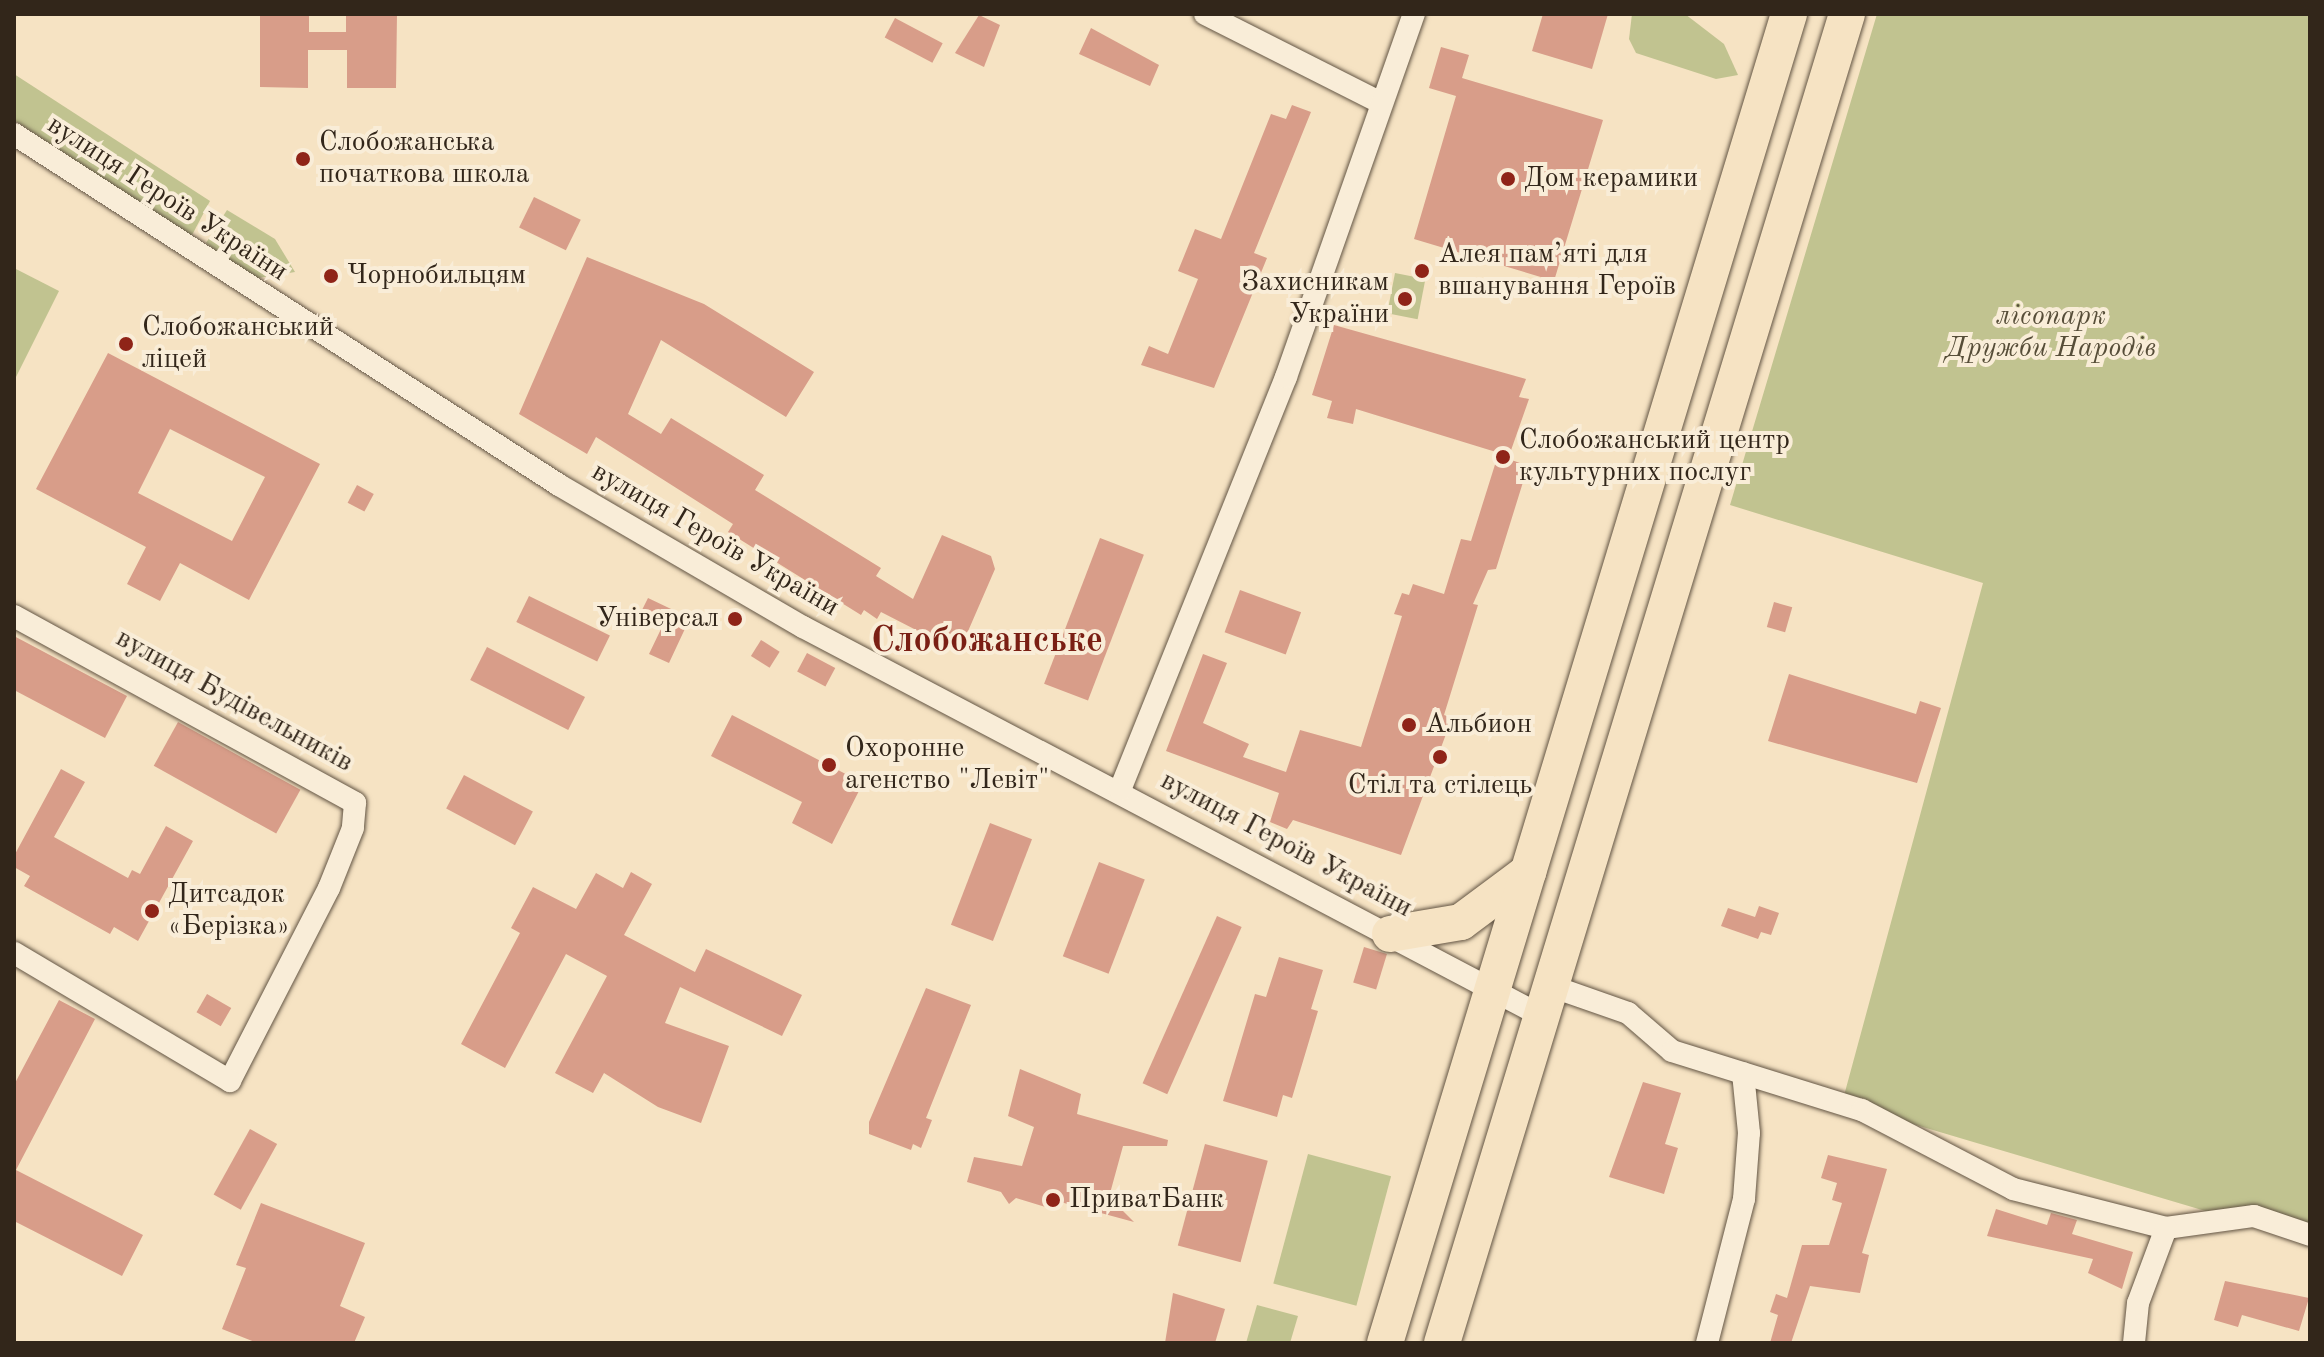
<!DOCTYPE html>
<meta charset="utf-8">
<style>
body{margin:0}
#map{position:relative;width:2324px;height:1357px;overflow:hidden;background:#f6e3c3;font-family:"Old Standard TT",serif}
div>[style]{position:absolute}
.green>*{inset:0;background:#c1c390;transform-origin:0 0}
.building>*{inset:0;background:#d89d89;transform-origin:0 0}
.roads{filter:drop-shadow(0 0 2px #635544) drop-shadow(0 0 2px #635544)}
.street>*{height:22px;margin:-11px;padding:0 11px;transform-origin:11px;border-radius:11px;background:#f9edd8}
.primary>*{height:36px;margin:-18px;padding:0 18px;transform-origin:18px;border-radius:18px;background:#f6e3c3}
.dots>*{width:22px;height:22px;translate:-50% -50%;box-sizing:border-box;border:4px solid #f9edd8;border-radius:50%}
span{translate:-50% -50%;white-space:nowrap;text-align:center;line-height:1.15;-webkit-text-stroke:8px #f9edd8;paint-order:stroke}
.poi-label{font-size:28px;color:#32261a}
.left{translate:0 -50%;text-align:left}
.right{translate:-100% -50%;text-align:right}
.street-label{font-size:28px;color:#32261a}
.park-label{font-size:28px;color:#564d38;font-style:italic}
.district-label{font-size:36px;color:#7a1f14;font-weight:700}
.frame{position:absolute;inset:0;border:16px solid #32261a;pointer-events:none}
</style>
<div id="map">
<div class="green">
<i style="clip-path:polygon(1632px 14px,1685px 14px,1724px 44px,1738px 75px,1716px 79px,1636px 53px,1629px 39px)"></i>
<i style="clip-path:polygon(1877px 14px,2310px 14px,2310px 1242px,1842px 1103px,1983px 583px,1730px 505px)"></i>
<i style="clip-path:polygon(14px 74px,210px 201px,191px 237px,14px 120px)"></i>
<i style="clip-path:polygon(227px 210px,275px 239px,295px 272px,252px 279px,206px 243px)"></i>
<i style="clip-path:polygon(14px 268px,59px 291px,14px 381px)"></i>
<i style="left:1395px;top:273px;width:31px;height:41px;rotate:11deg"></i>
<i style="left:1308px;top:1154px;width:86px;height:134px;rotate:15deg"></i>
<i style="clip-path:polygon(1257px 1305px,1298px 1316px,1290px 1343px,1246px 1343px)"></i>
</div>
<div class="building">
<i style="clip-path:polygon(260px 14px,309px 14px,309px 32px,346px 32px,346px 14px,397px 14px,396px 88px,347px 88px,347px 50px,308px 50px,308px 88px,260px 87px)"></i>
<i style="clip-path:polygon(1543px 14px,1608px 14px,1592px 69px,1532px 51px)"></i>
<i style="clip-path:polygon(979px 15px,1000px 25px,984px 67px,955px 53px)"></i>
<i style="left:895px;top:18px;width:54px;height:22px;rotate:28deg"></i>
<i style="clip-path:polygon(1091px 28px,1159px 65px,1150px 86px,1079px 54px)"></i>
<i style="clip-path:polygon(1441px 47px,1469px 55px,1462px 78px,1603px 120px,1554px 281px,1414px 239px,1456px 96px,1429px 88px)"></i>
<i style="clip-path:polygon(1292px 105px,1311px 112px,1254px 253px,1267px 258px,1214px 388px,1141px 365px,1149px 346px,1168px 354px,1198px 279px,1178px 271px,1195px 229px,1221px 239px,1271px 114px,1286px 119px)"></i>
<i style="left:534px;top:197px;width:52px;height:34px;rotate:26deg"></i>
<i style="clip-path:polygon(587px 257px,704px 304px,814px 372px,786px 417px,661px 340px,628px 414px,661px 434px,671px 418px,764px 475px,755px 490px,881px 568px,876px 576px,913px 599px,942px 535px,991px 556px,995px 569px,959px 652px,881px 612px,877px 619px,864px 610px,861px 615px,728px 532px,733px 524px,596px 437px,587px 454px,519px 414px)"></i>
<i style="clip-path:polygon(1334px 325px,1526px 379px,1519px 397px,1529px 399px,1509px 456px,1356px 409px,1353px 424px,1327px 418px,1332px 401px,1312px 395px)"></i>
<i style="clip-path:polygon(evenodd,108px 353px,320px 464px,249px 600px,180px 563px,160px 601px,127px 584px,146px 547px,36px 489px,108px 353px,170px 429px,265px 477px,232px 541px,138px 493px,170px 429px)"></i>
<i style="clip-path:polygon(1498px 455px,1528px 466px,1496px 569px,1488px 570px,1473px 604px,1478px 605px,1444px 715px,1452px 718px,1401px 855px,1293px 820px,1287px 829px,1270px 822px,1279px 793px,1166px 751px,1203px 654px,1227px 663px,1203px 723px,1249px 744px,1243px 757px,1286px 772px,1300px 730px,1361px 747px,1402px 616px,1394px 614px,1402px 593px,1409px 595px,1413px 584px,1444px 594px,1461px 539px,1471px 541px)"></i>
<i style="left:357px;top:485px;width:19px;height:20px;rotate:28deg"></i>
<i style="left:1100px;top:538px;width:47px;height:156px;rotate:21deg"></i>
<i style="left:1240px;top:590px;width:65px;height:45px;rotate:20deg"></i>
<i style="left:529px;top:596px;width:90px;height:29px;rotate:26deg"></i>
<i style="clip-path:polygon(648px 598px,690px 618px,669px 663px,649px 654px,661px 629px,638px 618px)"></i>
<i style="left:1774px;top:602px;width:19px;height:26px;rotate:16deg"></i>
<i style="clip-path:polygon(14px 636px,127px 696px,105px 738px,14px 690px)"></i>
<i style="left:761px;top:640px;width:22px;height:19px;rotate:32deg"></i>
<i style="left:487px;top:647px;width:110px;height:37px;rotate:27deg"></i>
<i style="left:807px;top:653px;width:32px;height:21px;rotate:28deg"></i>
<i style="clip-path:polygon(1789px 674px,1916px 714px,1920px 701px,1941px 708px,1917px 783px,1768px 741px)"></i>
<i style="clip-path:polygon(732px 715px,863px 783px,832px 844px,792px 823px,802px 802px,711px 756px)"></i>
<i style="left:178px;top:722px;width:140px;height:50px;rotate:29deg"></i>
<i style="clip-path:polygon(61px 769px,85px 782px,54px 837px,128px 878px,132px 870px,140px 874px,166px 826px,193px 841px,138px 941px,114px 927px,110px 934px,24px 886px,30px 876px,14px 867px,14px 856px)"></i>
<i style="left:464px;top:775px;width:78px;height:38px;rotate:28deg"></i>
<i style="left:990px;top:823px;width:45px;height:109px;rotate:21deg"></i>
<i style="left:1099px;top:862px;width:49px;height:101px;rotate:21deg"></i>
<i style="clip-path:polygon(631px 872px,652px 884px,624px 935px,695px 972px,706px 949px,802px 995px,782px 1036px,680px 987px,665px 1023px,729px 1046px,701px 1123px,658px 1107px,604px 1073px,593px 1093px,555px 1073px,607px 976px,566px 954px,505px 1068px,461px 1044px,520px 933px,511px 928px,533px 887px,576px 909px,596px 873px,623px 888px)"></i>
<i style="clip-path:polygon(1759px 906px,1779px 913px,1771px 935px,1761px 932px,1758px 939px,1721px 926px,1728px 908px,1755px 917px)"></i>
<i style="left:1217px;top:916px;width:27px;height:183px;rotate:24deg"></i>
<i style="left:1364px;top:947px;width:24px;height:37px;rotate:17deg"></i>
<i style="clip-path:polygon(1279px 957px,1323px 970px,1311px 1009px,1318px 1011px,1292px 1098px,1283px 1095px,1277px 1117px,1223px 1101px,1255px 994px,1266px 997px)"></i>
<i style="clip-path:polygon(926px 988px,971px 1005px,926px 1118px,932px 1120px,921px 1148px,913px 1144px,911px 1150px,869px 1134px,869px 1122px)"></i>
<i style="left:207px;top:994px;width:28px;height:21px;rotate:30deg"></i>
<i style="clip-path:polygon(59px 1000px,95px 1019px,16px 1170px,143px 1235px,122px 1276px,14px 1221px,14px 1085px)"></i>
<i style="clip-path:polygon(1020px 1069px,1081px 1094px,1077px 1114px,1168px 1140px,1167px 1146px,1123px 1146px,1109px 1197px,1134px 1222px,1053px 1200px,1052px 1209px,1016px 1198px,1009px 1204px,1001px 1192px,967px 1182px,974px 1157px,1022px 1166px,1034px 1127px,1008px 1116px)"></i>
<i style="clip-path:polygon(1643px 1082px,1681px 1093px,1665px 1144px,1678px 1148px,1664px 1194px,1609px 1177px)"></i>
<i style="left:250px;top:1129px;width:31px;height:75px;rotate:29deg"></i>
<i style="left:1205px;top:1144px;width:65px;height:105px;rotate:15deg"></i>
<i style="clip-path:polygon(1828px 1155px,1887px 1169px,1862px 1253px,1869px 1255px,1860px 1293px,1810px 1286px,1791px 1343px,1770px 1343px,1778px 1315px,1770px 1312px,1776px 1294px,1787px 1298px,1802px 1245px,1829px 1245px,1842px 1203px,1832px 1200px,1837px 1183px,1821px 1178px)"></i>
<i style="clip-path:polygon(261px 1203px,365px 1243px,340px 1306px,365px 1317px,354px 1343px,257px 1343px,222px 1329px,246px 1268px,236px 1265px)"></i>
<i style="clip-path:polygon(1996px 1209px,2047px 1225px,2051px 1213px,2077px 1220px,2072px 1234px,2133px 1252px,2122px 1289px,2088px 1273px,2093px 1259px,1987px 1236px)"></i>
<i style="clip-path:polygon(2225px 1281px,2309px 1298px,2299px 1331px,2242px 1315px,2238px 1327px,2214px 1320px)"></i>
<i style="clip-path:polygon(1173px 1293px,1225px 1309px,1215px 1343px,1165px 1343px)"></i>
</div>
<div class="roads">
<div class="street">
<i style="left:1205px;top:14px;width:197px;rotate:26.8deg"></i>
<i style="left:14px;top:134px;width:648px;rotate:32.78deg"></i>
<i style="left:559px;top:485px;width:282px;rotate:30.2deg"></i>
<i style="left:803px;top:627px;width:835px;rotate:27.76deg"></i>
<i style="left:14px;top:616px;width:389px;rotate:28.7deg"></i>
<i style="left:355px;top:803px;width:25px;rotate:95deg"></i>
<i style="left:353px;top:828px;width:65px;rotate:111.8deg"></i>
<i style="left:329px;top:888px;width:217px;rotate:117.2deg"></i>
<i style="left:230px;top:1081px;width:251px;rotate:-149.3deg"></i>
<i style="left:1120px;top:790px;width:445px;rotate:-68.1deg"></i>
<i style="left:1286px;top:377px;width:385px;rotate:-70.6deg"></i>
<i style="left:1551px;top:986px;width:82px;rotate:19.3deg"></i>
<i style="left:1628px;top:1013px;width:58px;rotate:40.8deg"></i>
<i style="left:1672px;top:1051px;width:199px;rotate:17.3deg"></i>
<i style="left:1862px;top:1110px;width:170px;rotate:27.6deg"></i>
<i style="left:2013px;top:1189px;width:158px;rotate:14.3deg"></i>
<i style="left:2166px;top:1228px;width:89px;rotate:-7.8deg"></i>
<i style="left:2254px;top:1216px;width:59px;rotate:18.7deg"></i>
<i style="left:1707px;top:1343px;width:149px;rotate:-75.6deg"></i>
<i style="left:1744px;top:1199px;width:66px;rotate:-85.7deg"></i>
<i style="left:1749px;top:1133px;width:60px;rotate:-95.7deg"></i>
<i style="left:2134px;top:1343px;width:40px;rotate:-84.3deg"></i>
<i style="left:2138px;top:1303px;width:80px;rotate:-69.5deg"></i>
</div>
<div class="primary">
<i style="left:1390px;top:934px;width:72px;rotate:-9.6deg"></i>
<i style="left:1461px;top:922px;width:84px;rotate:-36.7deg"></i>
<i style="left:1385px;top:1343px;width:1389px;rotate:-73.09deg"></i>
<i style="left:1442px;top:1343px;width:1389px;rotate:-73.05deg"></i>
</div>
</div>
<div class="dots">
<i style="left:303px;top:159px;background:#8f2418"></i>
<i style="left:1508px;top:179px;background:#8f2418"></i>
<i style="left:1422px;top:271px;background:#8f2418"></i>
<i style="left:331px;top:276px;background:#8f2418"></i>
<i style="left:1405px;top:299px;background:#8f2418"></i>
<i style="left:126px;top:344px;background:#8f2418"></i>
<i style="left:1503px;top:457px;background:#8f2418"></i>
<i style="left:735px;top:619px;background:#8f2418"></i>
<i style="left:1409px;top:725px;background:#8f2418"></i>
<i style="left:1440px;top:757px;background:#8f2418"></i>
<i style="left:829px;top:765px;background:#8f2418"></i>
<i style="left:152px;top:911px;background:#8f2418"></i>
<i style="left:1053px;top:1200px;background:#8f2418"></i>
</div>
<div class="poi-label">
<span class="left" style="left:319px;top:159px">Cлобожанська<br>початкова школа</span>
<span class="left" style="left:1524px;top:179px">Дом керамики</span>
<span class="left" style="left:1438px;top:271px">Алея пам’яті для<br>вшанування Героїв</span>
<span class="left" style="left:347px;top:276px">Чорнобильцям</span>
<span class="right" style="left:1389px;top:299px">Захисникам<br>України</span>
<span class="left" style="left:142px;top:344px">Слобожанський<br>ліцей</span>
<span class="left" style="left:1519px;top:457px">Слобожанський центр<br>культурних послуг</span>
<span class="right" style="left:719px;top:619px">Універсал</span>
<span class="left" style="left:1425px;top:725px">Альбион</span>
<span class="left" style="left:845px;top:765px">Охоронне<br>агенство "Левіт"</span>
<span style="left:1440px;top:786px">Стіл та стілець</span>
<span class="left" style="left:168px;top:911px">Дитсадок<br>«Берізка»</span>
<span class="left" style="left:1069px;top:1200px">ПриватБанк</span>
</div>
<div class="street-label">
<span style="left:167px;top:199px;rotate:33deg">вулиця Героїв України</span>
<span style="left:715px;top:540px;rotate:30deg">вулиця Героїв України</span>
<span style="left:234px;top:701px;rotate:29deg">вулиця Будівельників</span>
<span style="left:1286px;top:845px;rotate:28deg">вулиця Героїв України</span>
</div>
<div class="park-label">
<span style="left:2051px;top:333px">лісопарк<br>Дружби Народів</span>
</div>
<div class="district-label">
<span style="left:987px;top:643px">Слобожанське</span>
</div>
<div class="frame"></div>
</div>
